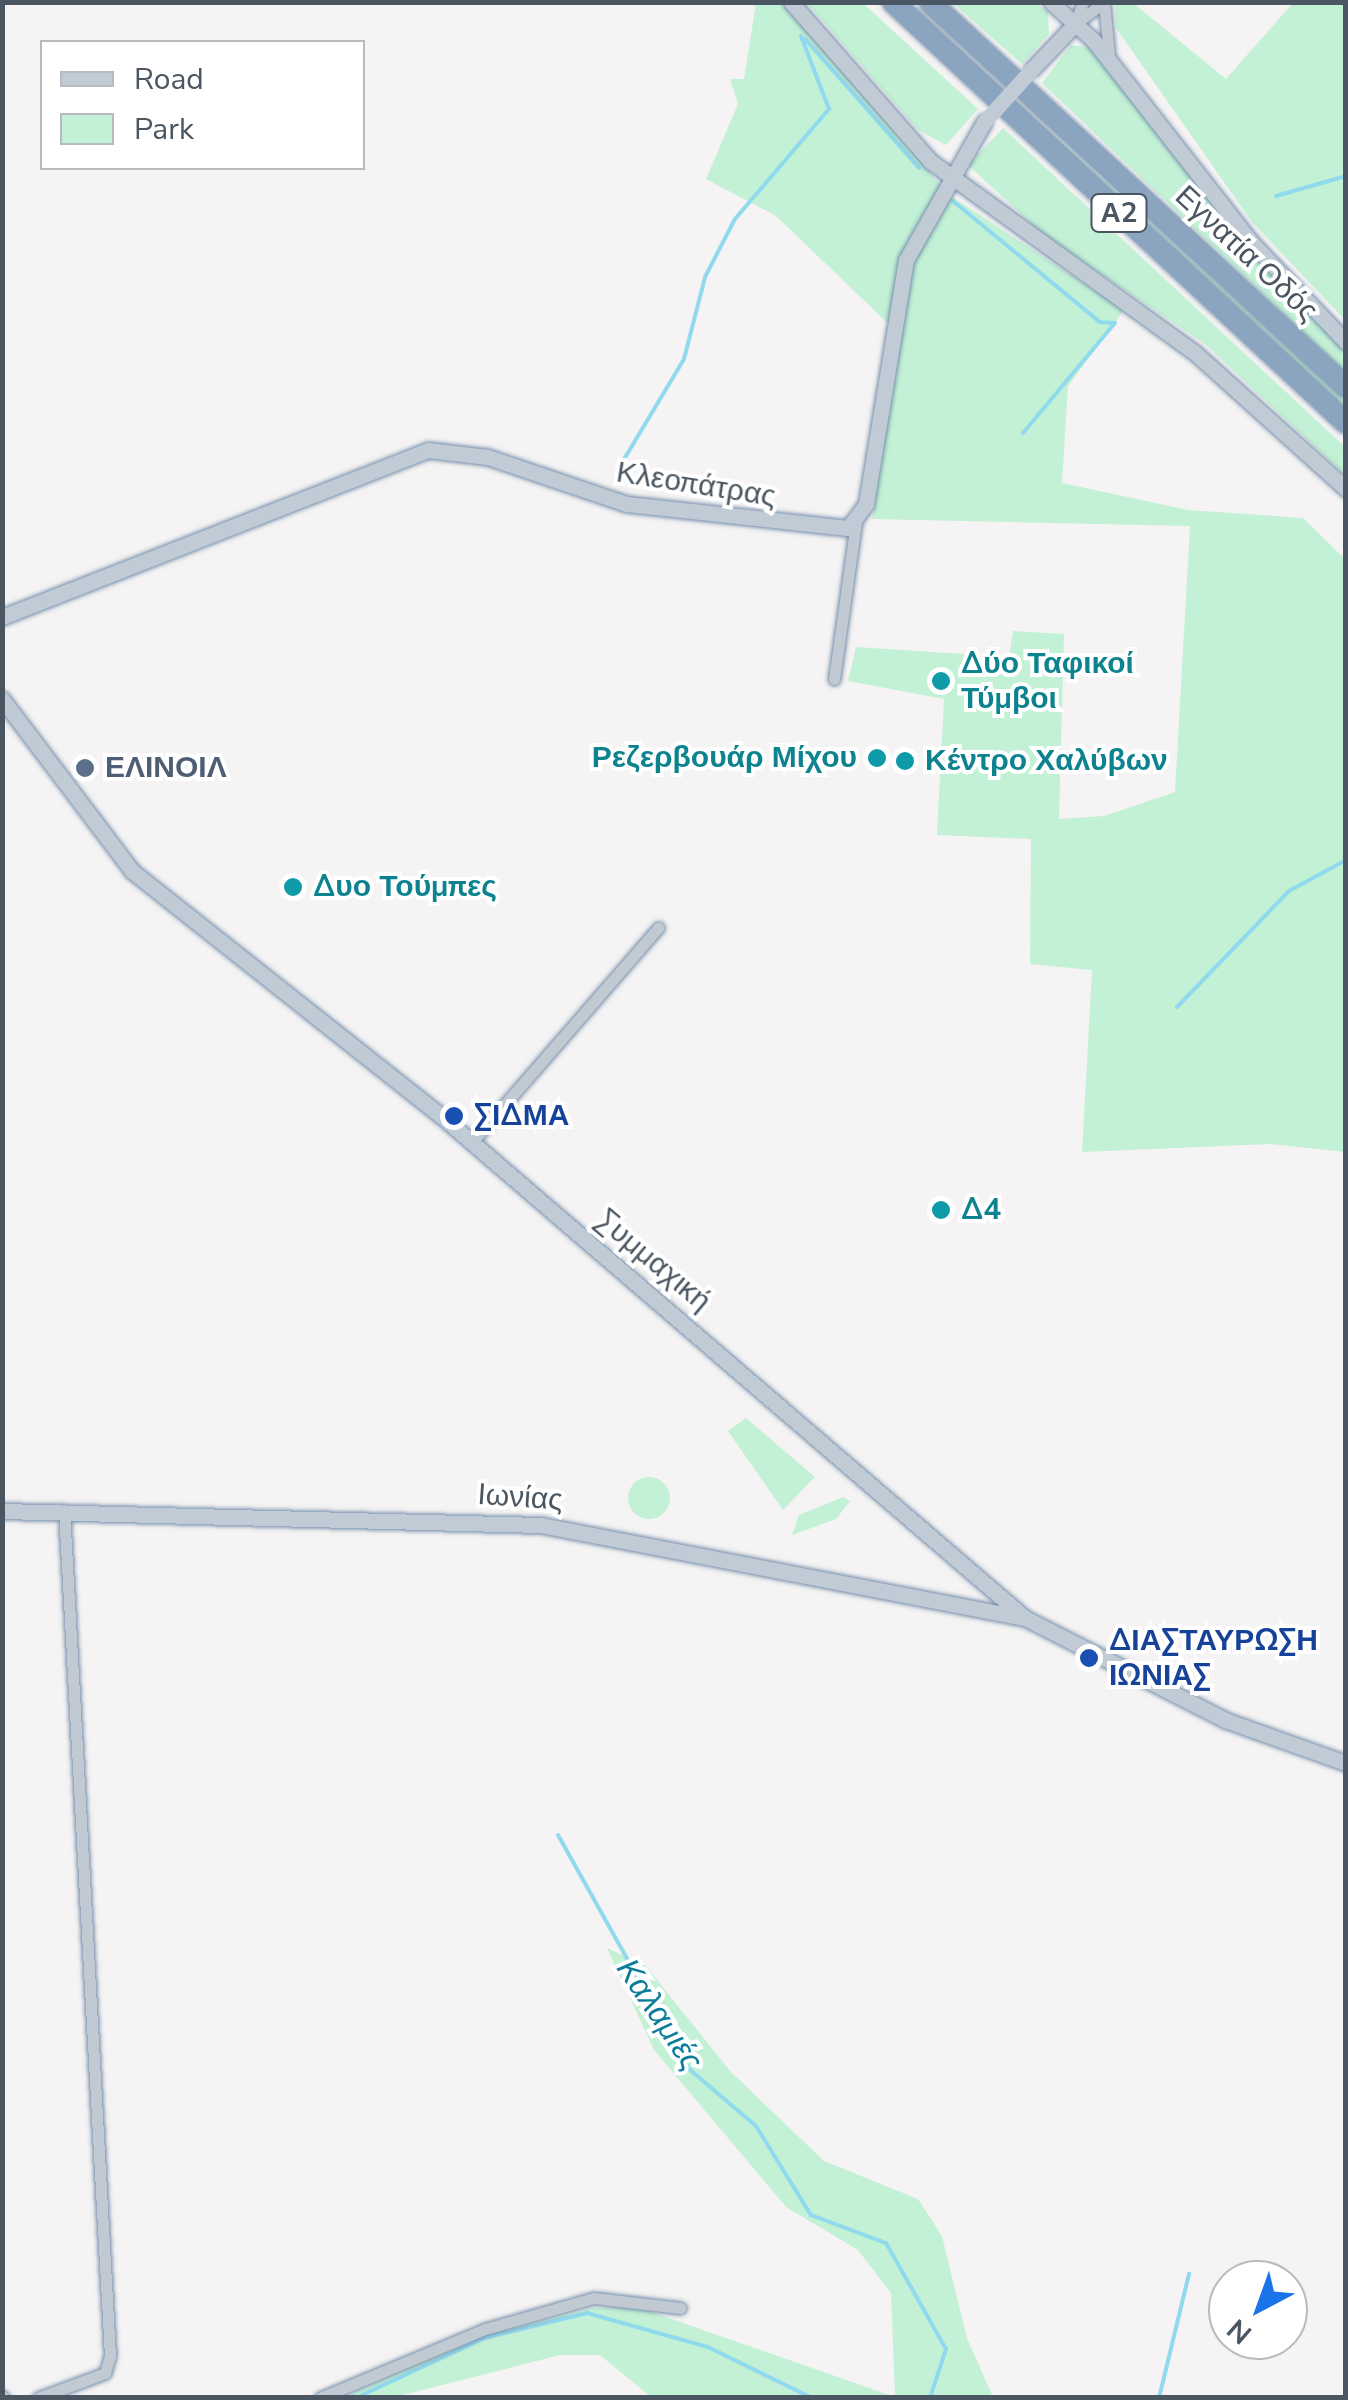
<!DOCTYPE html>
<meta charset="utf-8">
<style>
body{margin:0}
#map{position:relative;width:1348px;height:2400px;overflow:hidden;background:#f5f3f3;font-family:"Nunito Sans",sans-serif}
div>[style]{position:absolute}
.green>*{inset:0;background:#c3f1d5}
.round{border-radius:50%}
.stream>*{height:4px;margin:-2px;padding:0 2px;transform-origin:2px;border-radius:2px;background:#90daee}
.roads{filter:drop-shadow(0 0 2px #7690ad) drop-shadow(0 0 2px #7690ad)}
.street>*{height:11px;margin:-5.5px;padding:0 5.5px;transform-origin:5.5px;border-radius:5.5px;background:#c1cad2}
.secondary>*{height:15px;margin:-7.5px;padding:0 7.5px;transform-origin:7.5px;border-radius:7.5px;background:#c1cbd6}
.highway>*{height:20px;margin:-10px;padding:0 10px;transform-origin:10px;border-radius:10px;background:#8ba5c1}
.secondary-bridge>*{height:15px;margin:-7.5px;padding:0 7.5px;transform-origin:7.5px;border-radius:7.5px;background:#c1cbd6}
.dots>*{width:28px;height:28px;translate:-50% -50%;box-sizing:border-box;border:5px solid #fff;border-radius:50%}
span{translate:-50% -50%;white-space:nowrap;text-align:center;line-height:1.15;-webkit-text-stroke:8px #fff;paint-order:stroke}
.shield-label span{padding:2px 8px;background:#fff;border:2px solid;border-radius:8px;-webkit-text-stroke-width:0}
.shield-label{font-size:28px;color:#4a5661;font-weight:700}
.street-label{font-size:30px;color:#4a5661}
.culture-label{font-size:30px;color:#0d838f;font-weight:700}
.left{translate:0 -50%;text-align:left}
.right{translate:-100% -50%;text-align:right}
.service-label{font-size:30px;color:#4e5e75;font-weight:700}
.transit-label{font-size:30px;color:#164399;font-weight:700}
.water-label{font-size:32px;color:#0c7c9b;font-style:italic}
.frame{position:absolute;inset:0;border:5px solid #4a5661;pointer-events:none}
.legend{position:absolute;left:40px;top:40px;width:325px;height:130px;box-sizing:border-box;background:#fff;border:2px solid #b7bbc0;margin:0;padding:12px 18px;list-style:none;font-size:30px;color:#4a5661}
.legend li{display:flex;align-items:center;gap:20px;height:50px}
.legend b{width:50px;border:2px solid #b7bbc0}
.north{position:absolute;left:1208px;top:2260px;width:100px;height:100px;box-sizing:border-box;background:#fff;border:2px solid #b7bbc0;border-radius:50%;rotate:221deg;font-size:28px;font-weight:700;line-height:40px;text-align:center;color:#4a5661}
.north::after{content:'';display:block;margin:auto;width:35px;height:45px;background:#1a73e8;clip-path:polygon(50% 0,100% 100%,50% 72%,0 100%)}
</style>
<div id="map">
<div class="green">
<i style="clip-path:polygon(756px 3px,785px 3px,948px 194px,1124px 310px,1068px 386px,1062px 483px,1188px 510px,1303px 518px,1345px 559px,1345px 1152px,1270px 1144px,1082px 1152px,1092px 970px,1030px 964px,1031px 839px,937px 835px,944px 699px,848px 681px,856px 647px,1009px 657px,1013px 631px,1064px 634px,1059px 819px,1104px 816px,1175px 792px,1190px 526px,872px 519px,900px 335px,776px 216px,706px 179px,738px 104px,730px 79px,744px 79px)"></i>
<i style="clip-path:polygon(807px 3px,863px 3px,978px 109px,946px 145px,918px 130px)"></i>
<i style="clip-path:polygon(908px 3px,1345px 400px,1345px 408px)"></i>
<i style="clip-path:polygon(953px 3px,1036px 3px,1048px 12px,1049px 34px,1022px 64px)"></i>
<i style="clip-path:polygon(1115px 3px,1133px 3px,1226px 79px,1293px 3px,1345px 3px,1345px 320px,1252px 222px,1116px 28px)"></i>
<i style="clip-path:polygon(1071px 45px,1090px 48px,1147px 111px,1345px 347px,1345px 372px,1042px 83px)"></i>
<i style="clip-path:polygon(1003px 128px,1345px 447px,1345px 475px,1205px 344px,1044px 235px,968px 165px)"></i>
<i style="clip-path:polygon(746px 1418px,815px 1477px,783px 1510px,728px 1431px)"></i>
<i class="round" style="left:628px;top:1477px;width:42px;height:42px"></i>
<i style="clip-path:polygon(843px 1497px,850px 1501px,836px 1519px,792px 1535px,799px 1515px)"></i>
<i style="clip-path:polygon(607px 1948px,646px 1966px,730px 2071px,824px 2161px,918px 2199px,942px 2236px,967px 2338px,993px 2397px,651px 2397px,600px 2355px,560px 2355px,395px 2397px,342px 2398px,481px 2336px,592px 2308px,637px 2307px,895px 2397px,891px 2293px,858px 2250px,786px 2207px,654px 2050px)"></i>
</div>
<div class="stream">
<i style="left:805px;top:39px;width:172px;rotate:48.5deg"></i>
<i style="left:1276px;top:196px;width:73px;rotate:-15.9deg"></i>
<i style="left:953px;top:201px;width:190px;rotate:39.5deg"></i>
<i style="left:1100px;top:322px;width:15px;rotate:4deg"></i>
<i style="left:1023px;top:433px;width:143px;rotate:-50.1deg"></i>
<i style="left:620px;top:466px;width:125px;rotate:-59.1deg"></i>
<i style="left:684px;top:359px;width:85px;rotate:-75.6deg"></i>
<i style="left:705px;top:277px;width:65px;rotate:-62.7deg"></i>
<i style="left:735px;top:219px;width:145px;rotate:-49.5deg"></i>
<i style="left:829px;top:109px;width:78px;rotate:-111deg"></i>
<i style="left:1177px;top:1007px;width:161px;rotate:-46deg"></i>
<i style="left:1289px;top:891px;width:65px;rotate:-28.5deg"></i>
<i style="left:558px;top:1835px;width:267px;rotate:60.8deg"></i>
<i style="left:688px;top:2068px;width:89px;rotate:40.5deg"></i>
<i style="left:756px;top:2126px;width:105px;rotate:58.3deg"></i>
<i style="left:811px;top:2215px;width:80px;rotate:20.5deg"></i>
<i style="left:886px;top:2243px;width:122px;rotate:60.5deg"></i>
<i style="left:946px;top:2349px;width:52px;rotate:108.1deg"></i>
<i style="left:356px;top:2398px;width:141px;rotate:-25.1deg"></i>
<i style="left:484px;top:2338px;width:106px;rotate:-13.6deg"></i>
<i style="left:587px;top:2313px;width:126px;rotate:15.7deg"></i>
<i style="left:708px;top:2347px;width:116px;rotate:26.1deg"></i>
<i style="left:1159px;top:2398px;width:128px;rotate:-76.4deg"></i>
</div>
<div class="roads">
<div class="street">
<i style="left:1104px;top:2px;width:53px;rotate:84.6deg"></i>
<i style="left:1075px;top:24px;width:35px;rotate:-37deg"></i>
<i style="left:1075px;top:24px;width:23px;rotate:-70deg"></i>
<i style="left:834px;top:679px;width:159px;rotate:-82deg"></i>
<i style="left:472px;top:1142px;width:284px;rotate:-49deg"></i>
<i style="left:2px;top:2396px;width:3px;rotate:45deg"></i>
<i style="left:38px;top:2398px;width:72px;rotate:-20.5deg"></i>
<i style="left:105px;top:2373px;width:18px;rotate:-74deg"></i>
<i style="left:110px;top:2356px;width:847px;rotate:-93.11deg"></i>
<i style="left:320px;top:2398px;width:179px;rotate:-22.7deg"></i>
<i style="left:485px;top:2329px;width:113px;rotate:-15.9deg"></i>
<i style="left:594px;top:2298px;width:87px;rotate:6.6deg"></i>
</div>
<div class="secondary">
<i style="left:791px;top:2px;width:211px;rotate:48.8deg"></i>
<i style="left:930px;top:161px;width:326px;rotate:35.9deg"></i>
<i style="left:1194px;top:352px;width:205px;rotate:42deg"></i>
<i style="left:1051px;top:2px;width:58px;rotate:42.2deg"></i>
<i style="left:1094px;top:41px;width:256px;rotate:52deg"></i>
<i style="left:1252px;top:243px;width:137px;rotate:46.5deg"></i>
<i style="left:1032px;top:69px;width:62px;rotate:-46.3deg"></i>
<i style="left:2px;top:617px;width:458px;rotate:-21.4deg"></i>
<i style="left:428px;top:450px;width:60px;rotate:6.7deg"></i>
<i style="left:488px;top:457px;width:147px;rotate:18.7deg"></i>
<i style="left:627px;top:504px;width:222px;rotate:6.2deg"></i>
<i style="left:848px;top:528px;width:30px;rotate:-53deg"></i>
<i style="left:866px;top:504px;width:247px;rotate:-80.7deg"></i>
<i style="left:906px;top:260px;width:159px;rotate:-60.5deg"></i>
<i style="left:2px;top:699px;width:216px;rotate:52.9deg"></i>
<i style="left:132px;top:871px;width:392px;rotate:38.4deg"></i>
<i style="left:439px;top:1114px;width:773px;rotate:40.7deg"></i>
<i style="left:1025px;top:1618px;width:225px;rotate:27deg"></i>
<i style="left:1225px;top:1720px;width:128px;rotate:19.6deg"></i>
<i style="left:2px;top:1511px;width:539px;rotate:1.49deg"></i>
<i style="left:541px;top:1525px;width:492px;rotate:10.9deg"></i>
</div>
<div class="highway">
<i style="left:893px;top:2px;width:618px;rotate:42.9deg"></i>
<i style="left:930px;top:2px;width:567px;rotate:42.78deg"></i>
</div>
</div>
<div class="secondary-bridge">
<i style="left:984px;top:122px;width:72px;rotate:-47.8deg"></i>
</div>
<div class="dots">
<i style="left:941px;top:681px;background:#0f9aa8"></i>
<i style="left:877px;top:758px;background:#0f9aa8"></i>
<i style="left:905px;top:761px;background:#0f9aa8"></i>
<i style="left:85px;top:768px;background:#5c6f8a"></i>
<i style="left:293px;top:887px;background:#0f9aa8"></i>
<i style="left:454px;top:1116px;background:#1a4fb4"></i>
<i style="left:941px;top:1210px;background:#0f9aa8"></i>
<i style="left:1089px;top:1658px;background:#1a4fb4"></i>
</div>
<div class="shield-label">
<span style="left:1119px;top:213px">Α2</span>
</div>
<div class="street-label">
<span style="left:1246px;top:254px;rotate:43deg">Εγνατία Οδός</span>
<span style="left:696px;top:485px;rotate:9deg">Κλεοπάτρας</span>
<span style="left:653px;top:1261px;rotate:40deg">Συμμαχική</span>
<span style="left:520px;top:1498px;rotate:4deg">Ιωνίας</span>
</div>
<div class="culture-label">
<span class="left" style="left:961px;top:681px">Δύο Ταφικοί<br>Τύμβοι</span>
<span class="right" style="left:857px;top:758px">Ρεζερβουάρ Μίχου</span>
<span class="left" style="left:925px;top:761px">Κέντρο Χαλύβων</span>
<span class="left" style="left:313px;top:887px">Δυο Τούμπες</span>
<span class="left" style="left:961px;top:1210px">Δ4</span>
</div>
<div class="service-label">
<span class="left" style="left:105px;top:768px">ΕΛΙΝΟΙΛ</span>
</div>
<div class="transit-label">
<span class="left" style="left:474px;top:1116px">ΣΙΔΜΑ</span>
<span class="left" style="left:1109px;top:1658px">ΔΙΑΣΤΑΥΡΩΣΗ<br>ΙΩΝΙΑΣ</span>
</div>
<div class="water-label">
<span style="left:659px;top:2015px;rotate:56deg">Καλαμιές</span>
</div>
<div class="frame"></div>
<ul class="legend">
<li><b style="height:12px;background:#c1cbd6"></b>Road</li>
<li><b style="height:28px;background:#c3f1d5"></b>Park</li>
</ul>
<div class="north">N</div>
</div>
